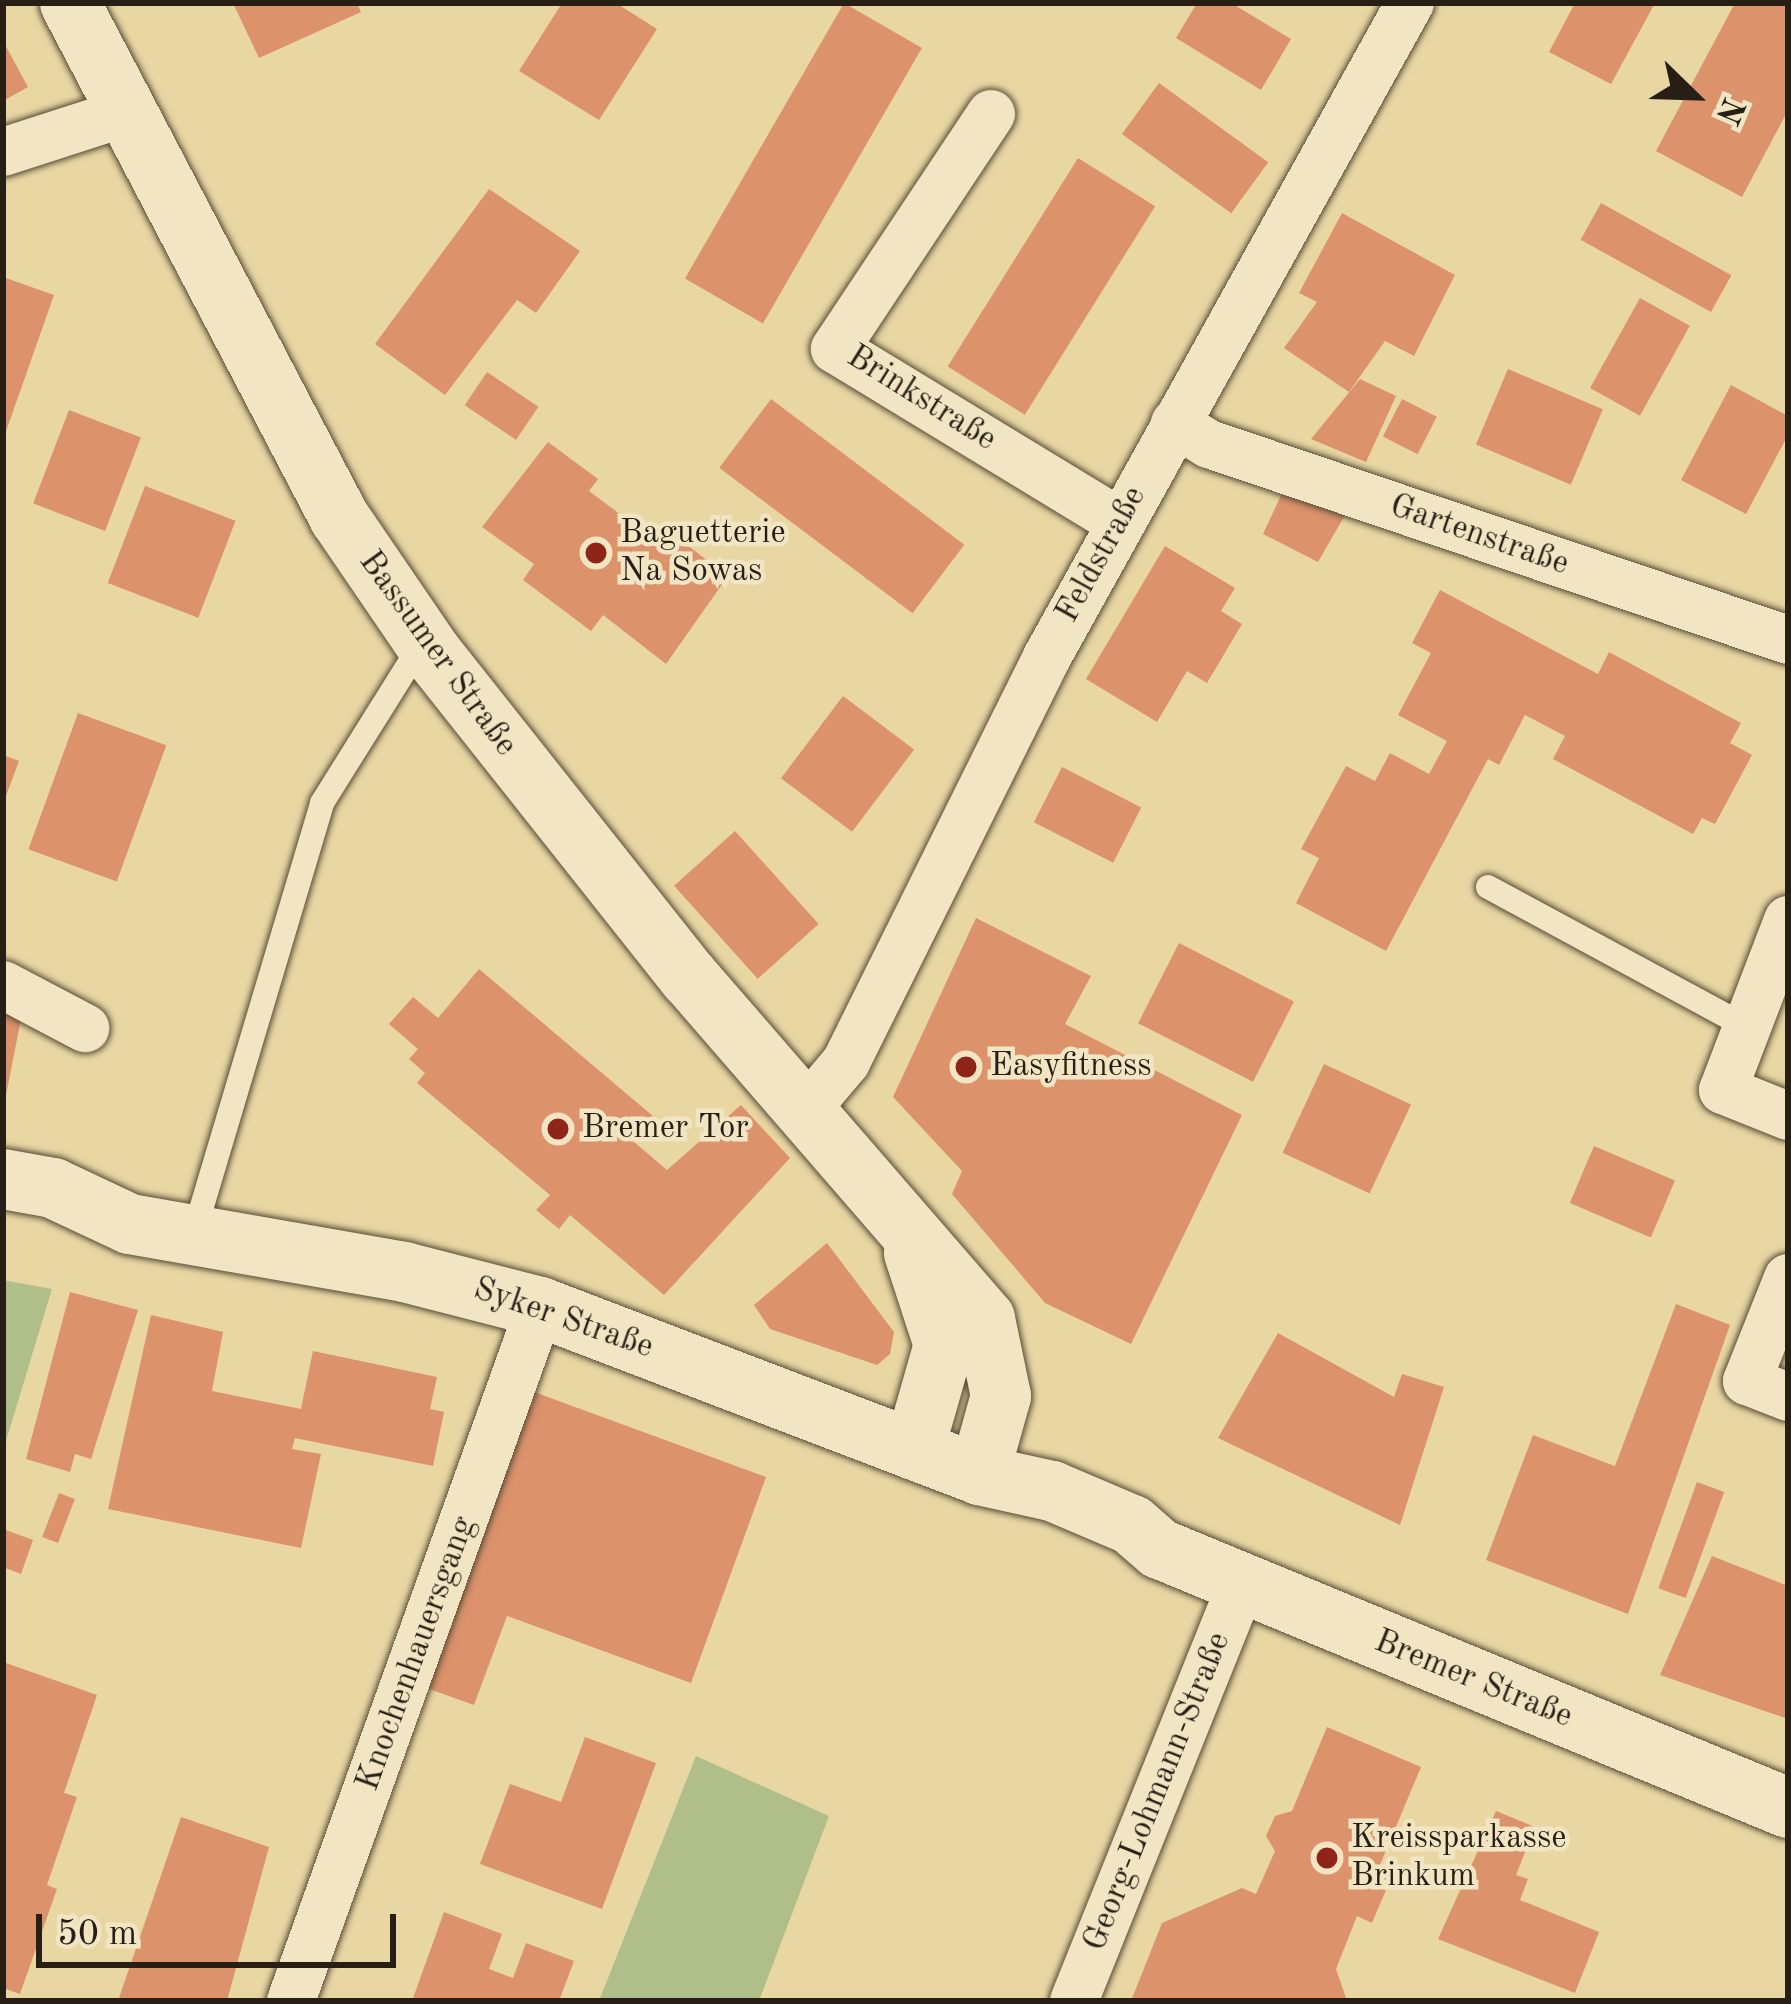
<!DOCTYPE html>
<meta charset="utf-8">
<style>
body{margin:0}
#map{position:relative;width:1791px;height:2004px;overflow:hidden;background:#e9d7a3;font-family:"Old Standard TT",serif}
div>[style]{position:absolute}
.green>*{inset:0;background:#b0bf8a}
.building>*{inset:0;background:#dc926b;transform-origin:0 0}
.roads{filter:drop-shadow(0 0 3px #584d38) drop-shadow(0 0 3px #584d38)}
.service>*{height:24px;margin:-12px;padding:0 12px;transform-origin:12px;border-radius:12px;background:#f1e5c3}
.minor>*{height:48px;margin:-24px;padding:0 24px;transform-origin:24px;border-radius:24px;background:#f1e5c3}
.tertiary>*{height:60px;margin:-30px;padding:0 30px;transform-origin:30px;border-radius:30px;background:#f1e5c3}
.dots>*{width:33px;height:33px;translate:-50% -50%;box-sizing:border-box;border:6px solid #f1e5c3;border-radius:50%}
span{translate:-50% -50%;white-space:nowrap;text-align:center;line-height:1.15;-webkit-text-stroke:9px #f1e5c3;paint-order:stroke}
.street-label{font-size:33px;color:#271f15}
.poi-label{font-size:33px;color:#271f15}
.left{translate:0 -50%;text-align:left}
.frame{position:absolute;inset:0;border:6px solid #271f15;pointer-events:none}
.north{position:absolute;left:1635px;top:36px;width:120px;height:120px;-webkit-text-stroke:9px #f1e5c3;paint-order:stroke;rotate:113deg;font-size:33px;font-weight:700;line-height:48px;text-align:center;color:#271f15}
.north::after{content:'';display:block;margin:auto;width:42px;height:54px;background:#271f15;clip-path:polygon(50% 0,100% 100%,50% 72%,0 100%)}
.scale{position:absolute;left:36px;top:1914px;width:360px;height:54px;box-sizing:border-box;border:6px solid #271f15;border-top:0;padding-left:15px;font-size:36px;line-height:42px;white-space:nowrap;color:#271f15;-webkit-text-stroke:9px #f1e5c3;paint-order:stroke}
</style>
<div id="map">
<div class="green">
<i style="clip-path:polygon(3px 1280px,52px 1289px,3px 1451px)"></i>
<i style="clip-path:polygon(696px 1756px,829px 1816px,759px 2001px,599px 2001px)"></i>
</div>
<div class="building">
<i style="clip-path:polygon(233px 3px,357px 3px,361px 12px,259px 58px)"></i>
<i style="clip-path:polygon(562px 3px,616px 3px,657px 29px,599px 120px,519px 71px)"></i>
<i style="left:844px;top:3px;width:90px;height:318px;rotate:30deg"></i>
<i style="clip-path:polygon(1197px 3px,1231px 3px,1291px 39px,1261px 90px,1176px 38px)"></i>
<i style="clip-path:polygon(1575px 3px,1655px 3px,1611px 84px,1549px 52px)"></i>
<i style="clip-path:polygon(1735px 3px,1788px 3px,1788px 110px,1742px 197px,1656px 151px)"></i>
<i style="clip-path:polygon(3px 41px,28px 87px,3px 101px)"></i>
<i style="left:1159px;top:83px;width:135px;height:63px;rotate:36deg"></i>
<i style="left:1078px;top:158px;width:91px;height:246px;rotate:32deg"></i>
<i style="clip-path:polygon(489px 189px,580px 251px,536px 313px,517px 300px,445px 395px,375px 344px)"></i>
<i style="left:1601px;top:203px;width:149px;height:42px;rotate:29deg"></i>
<i style="clip-path:polygon(1342px 213px,1455px 275px,1414px 356px,1385px 341px,1349px 392px,1284px 348px,1317px 302px,1299px 293px)"></i>
<i style="clip-path:polygon(3px 277px,54px 295px,4px 437px,3px 437px)"></i>
<i style="left:1640px;top:298px;width:57px;height:103px;rotate:29deg"></i>
<i style="left:1508px;top:369px;width:103px;height:82px;rotate:23deg"></i>
<i style="left:487px;top:372px;width:62px;height:40px;rotate:34deg"></i>
<i style="clip-path:polygon(1360px 379px,1396px 396px,1366px 462px,1311px 439px)"></i>
<i style="clip-path:polygon(1731px 385px,1788px 416px,1788px 435px,1746px 514px,1681px 480px)"></i>
<i style="left:771px;top:399px;width:242px;height:86px;rotate:37deg"></i>
<i style="left:1402px;top:399px;width:39px;height:42px;rotate:27deg"></i>
<i style="left:69px;top:410px;width:77px;height:100px;rotate:21deg"></i>
<i style="clip-path:polygon(548px 442px,598px 479px,589px 491px,657px 542px,666px 529px,728px 576px,666px 664px,603px 615px,591px 631px,523px 580px,534px 564px,482px 527px)"></i>
<i style="left:145px;top:486px;width:97px;height:104px;rotate:21deg"></i>
<i style="clip-path:polygon(1283px 491px,1349px 508px,1318px 562px,1263px 534px)"></i>
<i style="clip-path:polygon(1165px 546px,1235px 588px,1221px 611px,1242px 624px,1207px 683px,1187px 671px,1157px 722px,1086px 679px)"></i>
<i style="clip-path:polygon(1440px 590px,1598px 674px,1609px 652px,1741px 723px,1730px 743px,1752px 755px,1715px 824px,1702px 818px,1693px 834px,1553px 759px,1565px 736px,1525px 715px,1499px 765px,1488px 759px,1386px 951px,1296px 903px,1319px 858px,1301px 849px,1346px 766px,1375px 781px,1390px 753px,1429px 774px,1447px 741px,1398px 715px,1431px 653px,1412px 643px)"></i>
<i style="left:843px;top:696px;width:89px;height:103px;rotate:37deg"></i>
<i style="left:78px;top:713px;width:94px;height:145px;rotate:20deg"></i>
<i style="clip-path:polygon(3px 755px,19px 761px,3px 804px)"></i>
<i style="left:1062px;top:767px;width:89px;height:62px;rotate:27deg"></i>
<i style="left:735px;top:831px;width:125px;height:82px;rotate:48deg"></i>
<i style="clip-path:polygon(976px 918px,1091px 976px,1065px 1024px,1242px 1115px,1131px 1344px,1045px 1303px,952px 1194px,962px 1171px,893px 1097px)"></i>
<i style="left:1179px;top:943px;width:129px;height:90px;rotate:27deg"></i>
<i style="clip-path:polygon(479px 969px,654px 1117px,633px 1141px,667px 1170px,741px 1105px,790px 1158px,664px 1295px,570px 1215px,559px 1229px,536px 1210px,550px 1195px,417px 1083px,425px 1073px,409px 1059px,418px 1049px,389px 1024px,413px 997px,438px 1018px)"></i>
<i style="clip-path:polygon(3px 1010px,22px 1014px,5px 1100px,3px 1100px)"></i>
<i style="left:1324px;top:1064px;width:96px;height:98px;rotate:25deg"></i>
<i style="left:1594px;top:1146px;width:88px;height:62px;rotate:23deg"></i>
<i style="clip-path:polygon(827px 1243px,894px 1332px,890px 1354px,877px 1365px,770px 1329px,754px 1305px)"></i>
<i style="clip-path:polygon(70px 1292px,138px 1310px,91px 1459px,75px 1454px,70px 1472px,26px 1459px)"></i>
<i style="clip-path:polygon(1676px 1304px,1730px 1325px,1628px 1614px,1486px 1560px,1533px 1435px,1615px 1466px)"></i>
<i style="clip-path:polygon(151px 1315px,223px 1332px,212px 1391px,301px 1409px,313px 1351px,437px 1377px,430px 1409px,444px 1412px,433px 1466px,295px 1438px,292px 1449px,321px 1454px,301px 1548px,108px 1509px)"></i>
<i style="clip-path:polygon(1278px 1333px,1394px 1397px,1402px 1374px,1444px 1387px,1400px 1525px,1218px 1438px)"></i>
<i style="clip-path:polygon(526px 1389px,766px 1477px,691px 1683px,507px 1616px,474px 1705px,418px 1685px)"></i>
<i style="left:1697px;top:1482px;width:29px;height:113px;rotate:20deg"></i>
<i style="left:59px;top:1493px;width:17px;height:47px;rotate:21deg"></i>
<i style="clip-path:polygon(3px 1529px,33px 1540px,21px 1574px,3px 1567px)"></i>
<i style="clip-path:polygon(1712px 1556px,1788px 1586px,1788px 1719px,1660px 1675px)"></i>
<i style="clip-path:polygon(3px 1662px,97px 1695px,64px 1793px,77px 1797px,47px 1885px,57px 1889px,20px 1994px,3px 1988px)"></i>
<i style="clip-path:polygon(1327px 1727px,1421px 1767px,1380px 1865px,1394px 1871px,1372px 1923px,1357px 1916px,1336px 1969px,1347px 2001px,1131px 2001px,1162px 1923px,1242px 1888px,1256px 1894px,1275px 1851px,1266px 1836px,1275px 1816px,1292px 1811px)"></i>
<i style="clip-path:polygon(585px 1737px,656px 1763px,602px 1909px,480px 1864px,510px 1784px,561px 1802px)"></i>
<i style="clip-path:polygon(1496px 1811px,1535px 1827px,1516px 1875px,1528px 1879px,1520px 1900px,1599px 1932px,1575px 1993px,1438px 1939px)"></i>
<i style="clip-path:polygon(181px 1817px,269px 1847px,227px 2001px,118px 2001px)"></i>
<i style="clip-path:polygon(444px 1912px,502px 1934px,489px 1969px,513px 1978px,526px 1943px,574px 1961px,559px 2001px,412px 2001px)"></i>
</div>
<div class="roads">
<div class="service">
<i style="left:1488px;top:887px;width:292px;rotate:28.4deg"></i>
<i style="left:194px;top:1233px;width:449px;rotate:-73.4deg"></i>
<i style="left:322px;top:803px;width:189px;rotate:-58deg"></i>
</div>
<div class="minor">
<i style="left:991px;top:114px;width:282px;rotate:123.6deg"></i>
<i style="left:835px;top:349px;width:333px;rotate:31.3deg"></i>
<i style="left:3px;top:152px;width:127px;rotate:-17.9deg"></i>
<i style="left:1175px;top:423px;width:40px;rotate:32deg"></i>
<i style="left:1209px;top:444px;width:611px;rotate:18.7deg"></i>
<i style="left:1788px;top:920px;width:182px;rotate:110.9deg"></i>
<i style="left:1723px;top:1090px;width:70px;rotate:21.8deg"></i>
<i style="left:3px;top:985px;width:93px;rotate:27.7deg"></i>
<i style="left:804px;top:1112px;width:65px;rotate:-50deg"></i>
<i style="left:846px;top:1062px;width:452px;rotate:-63.6deg"></i>
<i style="left:1047px;top:657px;width:748px;rotate:-60.97deg"></i>
<i style="left:1788px;top:1278px;width:111px;rotate:111.7deg"></i>
<i style="left:1747px;top:1381px;width:44px;rotate:21.3deg"></i>
<i style="left:291px;top:2001px;width:737px;rotate:-70.26deg"></i>
<i style="left:1074px;top:2001px;width:450px;rotate:-68.1deg"></i>
</div>
<div class="tertiary">
<i style="left:70px;top:3px;width:580px;rotate:62.37deg"></i>
<i style="left:339px;top:517px;width:163px;rotate:55.7deg"></i>
<i style="left:431px;top:652px;width:415px;rotate:51.6deg"></i>
<i style="left:689px;top:977px;width:452px;rotate:49.1deg"></i>
<i style="left:985px;top:1319px;width:79px;rotate:78.3deg"></i>
<i style="left:1001px;top:1396px;width:82px;rotate:105.6deg"></i>
<i style="left:3px;top:1179px;width:51px;rotate:10.2deg"></i>
<i style="left:53px;top:1188px;width:85px;rotate:25.1deg"></i>
<i style="left:130px;top:1224px;width:278px;rotate:9.9deg"></i>
<i style="left:404px;top:1272px;width:140px;rotate:14.4deg"></i>
<i style="left:540px;top:1307px;width:470px;rotate:20.9deg"></i>
<i style="left:979px;top:1475px;width:75px;rotate:12.4deg"></i>
<i style="left:1052px;top:1491px;width:87px;rotate:23deg"></i>
<i style="left:1132px;top:1525px;width:37px;rotate:41deg"></i>
<i style="left:1160px;top:1549px;width:679px;rotate:22.41deg"></i>
<i style="left:914px;top:1450px;width:109px;rotate:-74.1deg"></i>
<i style="left:944px;top:1345px;width:97px;rotate:-108.1deg"></i>
</div>
</div>
<div class="dots">
<i style="left:596px;top:553px;background:#8f2418"></i>
<i style="left:966px;top:1067px;background:#8f2418"></i>
<i style="left:558px;top:1129px;background:#8f2418"></i>
<i style="left:1327px;top:1858px;background:#8f2418"></i>
</div>
<div class="street-label">
<span style="left:921px;top:399px;rotate:32deg">Brinkstraße</span>
<span style="left:1479px;top:536px;rotate:19deg">Gartenstraße</span>
<span style="left:1102px;top:555px;rotate:-61deg">Feldstraße</span>
<span style="left:437px;top:654px;rotate:54deg">Bassumer Straße</span>
<span style="left:563px;top:1319px;rotate:19deg">Syker Straße</span>
<span style="left:417px;top:1654px;rotate:-70deg">Knochenhauersgang</span>
<span style="left:1473px;top:1680px;rotate:22deg">Bremer Straße</span>
<span style="left:1158px;top:1792px;rotate:-68deg">Georg-Lohmann-Straße</span>
</div>
<div class="poi-label">
<span class="left" style="left:620px;top:553px">Baguetterie<br>Na Sowas</span>
<span class="left" style="left:990px;top:1067px">Easyfitness</span>
<span class="left" style="left:582px;top:1129px">Bremer Tor</span>
<span class="left" style="left:1351px;top:1858px">Kreissparkasse<br>Brinkum</span>
</div>
<div class="frame"></div>
<div class="north">N</div>
<div class="scale">50 m</div>
</div>
